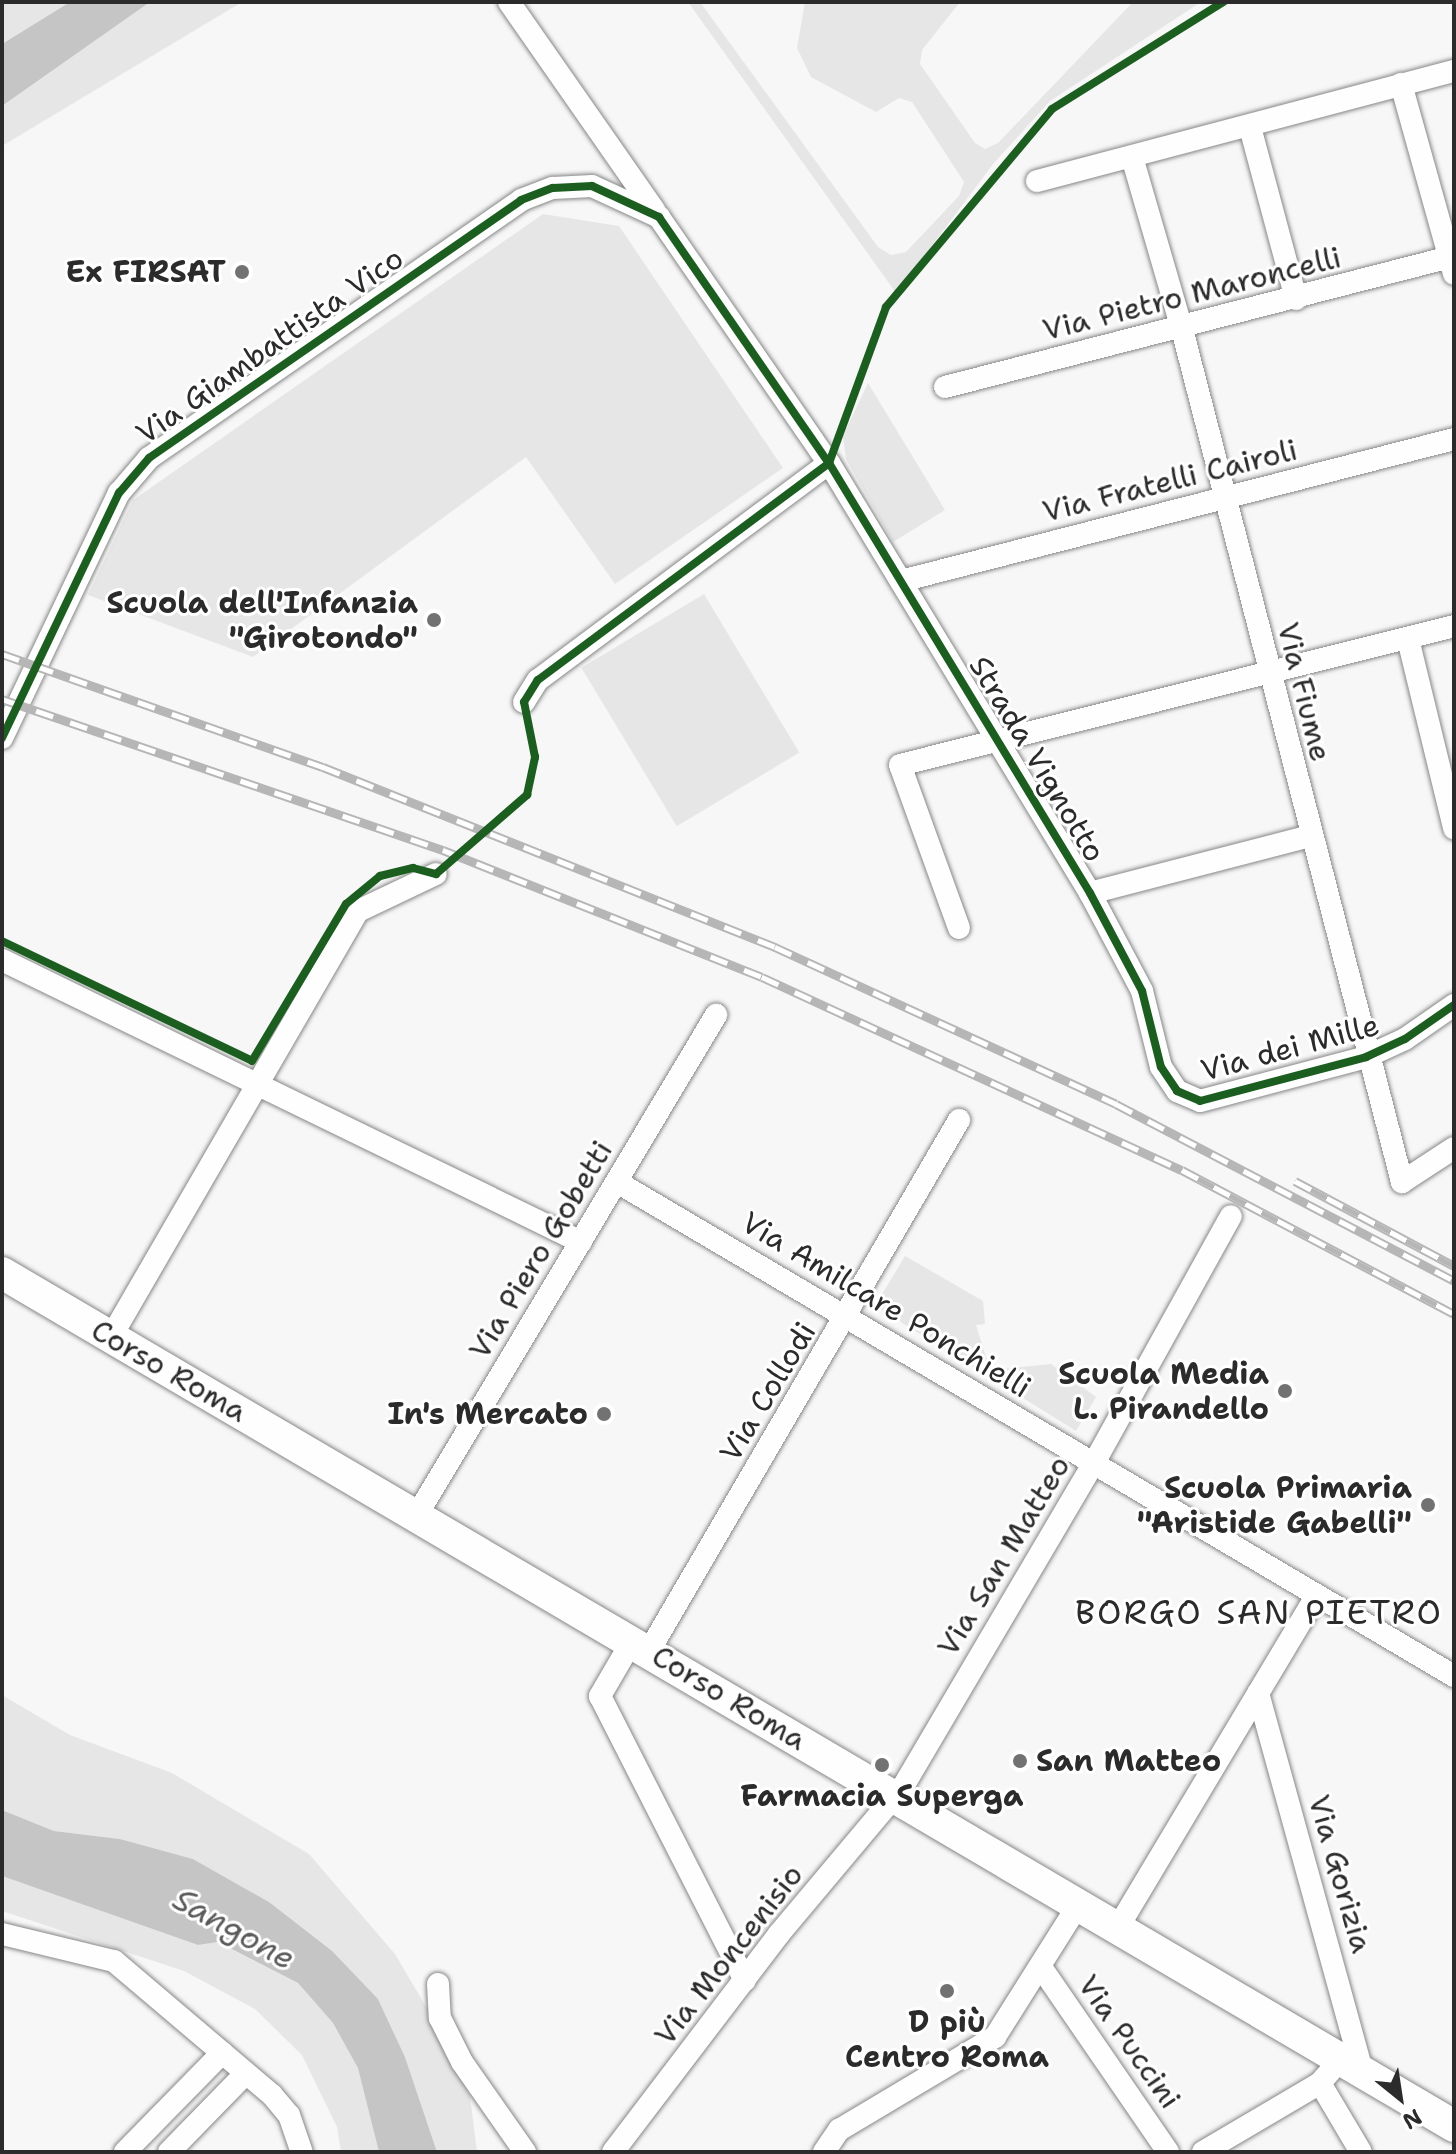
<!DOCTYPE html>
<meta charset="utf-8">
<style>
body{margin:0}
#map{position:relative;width:1456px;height:2154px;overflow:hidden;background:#f7f7f7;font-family:"Shantell Sans",sans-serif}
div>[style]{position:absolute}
.green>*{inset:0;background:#e6e6e6;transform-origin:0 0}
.water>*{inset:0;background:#c5c5c5}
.roads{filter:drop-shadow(0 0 2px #878787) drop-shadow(0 0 2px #878787)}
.street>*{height:22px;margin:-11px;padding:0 11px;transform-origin:11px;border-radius:11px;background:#fefefe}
.secondary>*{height:32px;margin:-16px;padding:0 16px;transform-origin:16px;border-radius:16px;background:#fefefe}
.rail>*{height:9px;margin-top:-4.5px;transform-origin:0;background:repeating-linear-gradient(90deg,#fff 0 18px,#b6b6b6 0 36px);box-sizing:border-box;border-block:2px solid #b6b6b6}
.cycleway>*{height:8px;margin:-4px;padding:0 4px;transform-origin:4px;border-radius:4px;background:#1b5e20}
.dots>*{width:22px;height:22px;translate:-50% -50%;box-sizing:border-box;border:4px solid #fff;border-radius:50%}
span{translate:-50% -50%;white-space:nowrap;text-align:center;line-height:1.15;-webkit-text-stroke:6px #fff;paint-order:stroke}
.poi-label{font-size:30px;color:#2b2b2b;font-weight:700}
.right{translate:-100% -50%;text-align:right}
.left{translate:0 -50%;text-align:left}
.street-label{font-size:30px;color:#2b2b2b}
.water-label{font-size:32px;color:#5a5a5a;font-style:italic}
.quarter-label{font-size:34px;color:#2b2b2b;letter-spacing:2px}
.frame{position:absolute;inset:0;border:4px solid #2b2b2b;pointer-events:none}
.north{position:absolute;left:1360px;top:2058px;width:80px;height:80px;-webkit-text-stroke:6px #fff;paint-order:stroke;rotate:150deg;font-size:22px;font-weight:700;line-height:32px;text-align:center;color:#2b2b2b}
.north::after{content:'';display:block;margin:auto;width:28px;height:36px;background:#2b2b2b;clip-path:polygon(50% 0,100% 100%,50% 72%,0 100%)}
</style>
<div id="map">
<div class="green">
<i style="clip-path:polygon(2px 2px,70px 2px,2px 44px)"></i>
<i style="clip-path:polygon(150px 2px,242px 2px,2px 146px,2px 106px)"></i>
<i style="clip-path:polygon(688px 2px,700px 2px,878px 247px,891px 255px,906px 252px,959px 196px,964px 182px,912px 102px,899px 98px,876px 112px,811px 77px,797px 48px,805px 2px,960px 2px,922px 50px,920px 64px,975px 143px,985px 149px,998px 143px,1132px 3px,1201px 2px,1050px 101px,994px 163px,896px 293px)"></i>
<i style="clip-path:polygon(543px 214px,619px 226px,783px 468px,615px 584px,526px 457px,253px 657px,88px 595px,133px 500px)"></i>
<i style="clip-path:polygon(868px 383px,945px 510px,893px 542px,846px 459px,843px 436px)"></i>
<i style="left:704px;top:594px;width:185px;height:143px;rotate:59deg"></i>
<i style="clip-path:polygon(905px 1256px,983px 1301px,985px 1324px,976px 1325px,990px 1370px,1051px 1364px,1096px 1397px,1076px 1431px,875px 1306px)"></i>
<i style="clip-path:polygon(2px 1695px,70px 1735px,172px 1773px,309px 1854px,395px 1954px,435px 2022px,470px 2096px,477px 2152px,437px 2152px,405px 2057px,378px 1999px,269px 1902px,193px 1859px,120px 1839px,54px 1831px,2px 1810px)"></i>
<i style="clip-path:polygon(2px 1876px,198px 1945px,217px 1942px,298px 1983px,333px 2023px,359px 2068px,379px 2152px,341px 2152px,337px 2127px,302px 2055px,255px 2009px,184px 1971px,2px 1911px)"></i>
</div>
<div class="water">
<i style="clip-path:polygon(70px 2px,150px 2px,2px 106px,2px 44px)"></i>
<i style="clip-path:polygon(2px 1810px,54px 1831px,120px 1839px,193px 1859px,269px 1902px,332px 1951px,378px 1999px,405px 2057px,437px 2152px,379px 2152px,358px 2068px,333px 2023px,298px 1983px,218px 1942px,198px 1945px,2px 1876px)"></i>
</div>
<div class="roads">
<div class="street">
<i style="left:509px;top:2px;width:254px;rotate:55.1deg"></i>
<i style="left:1401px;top:84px;width:197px;rotate:74.4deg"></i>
<i style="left:1250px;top:127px;width:178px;rotate:75deg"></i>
<i style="left:1132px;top:157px;width:179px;rotate:73.8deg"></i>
<i style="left:1182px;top:329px;width:881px;rotate:75.54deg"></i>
<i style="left:1402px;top:1182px;width:62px;rotate:-33.2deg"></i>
<i style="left:1037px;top:181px;width:431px;rotate:-14.8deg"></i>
<i style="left:945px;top:387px;width:526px;rotate:-14.43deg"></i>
<i style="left:901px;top:581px;width:571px;rotate:-14.4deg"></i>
<i style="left:1408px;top:639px;width:195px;rotate:76.3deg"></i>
<i style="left:524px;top:702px;width:26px;rotate:-58deg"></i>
<i style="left:538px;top:680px;width:363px;rotate:-36.7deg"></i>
<i style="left:2px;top:738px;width:272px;rotate:-64.5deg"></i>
<i style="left:119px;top:493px;width:46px;rotate:-49.4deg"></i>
<i style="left:149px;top:458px;width:453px;rotate:-34.7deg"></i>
<i style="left:521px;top:200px;width:34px;rotate:-21deg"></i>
<i style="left:553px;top:188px;width:39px;rotate:-3deg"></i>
<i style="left:592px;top:186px;width:74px;rotate:24.8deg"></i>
<i style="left:659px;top:217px;width:299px;rotate:55.4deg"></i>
<i style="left:829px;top:463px;width:503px;rotate:58.74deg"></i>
<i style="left:1090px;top:893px;width:111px;rotate:62deg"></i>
<i style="left:1142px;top:991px;width:78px;rotate:76deg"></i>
<i style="left:1161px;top:1067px;width:29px;rotate:56deg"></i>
<i style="left:1177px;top:1091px;width:25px;rotate:23deg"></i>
<i style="left:1200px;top:1101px;width:172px;rotate:-14.8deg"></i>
<i style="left:1366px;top:1057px;width:43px;rotate:-24.8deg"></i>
<i style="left:1405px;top:1039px;width:60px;rotate:-34.8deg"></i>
<i style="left:1090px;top:893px;width:227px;rotate:-14.5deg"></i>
<i style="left:959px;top:928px;width:173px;rotate:-109.9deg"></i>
<i style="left:900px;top:765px;width:571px;rotate:-14.08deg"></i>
<i style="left:2px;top:960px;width:644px;rotate:25.97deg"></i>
<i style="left:617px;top:1182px;width:972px;rotate:30.55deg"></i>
<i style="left:111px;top:1337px;width:492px;rotate:-59.9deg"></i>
<i style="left:358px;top:911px;width:86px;rotate:-25.4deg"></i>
<i style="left:417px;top:1515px;width:583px;rotate:-59.12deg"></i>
<i style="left:632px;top:1641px;width:64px;rotate:120.2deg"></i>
<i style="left:600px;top:1696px;width:319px;rotate:63deg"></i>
<i style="left:649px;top:1651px;width:615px;rotate:-59.72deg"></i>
<i style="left:1258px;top:1693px;width:392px;rotate:74.6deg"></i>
<i style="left:1117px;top:1929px;width:389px;rotate:-59.1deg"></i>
<i style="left:2px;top:1934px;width:115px;rotate:13.6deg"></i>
<i style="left:114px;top:1961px;width:207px;rotate:40.3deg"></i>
<i style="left:272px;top:2095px;width:26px;rotate:50deg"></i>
<i style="left:289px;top:2115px;width:39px;rotate:71deg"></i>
<i style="left:1041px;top:1967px;width:224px;rotate:55.5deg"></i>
<i style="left:438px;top:1984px;width:34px;rotate:87deg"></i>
<i style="left:440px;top:2018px;width:49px;rotate:63.4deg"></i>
<i style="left:462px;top:2062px;width:110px;rotate:55deg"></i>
<i style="left:1320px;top:2083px;width:80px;rotate:59.3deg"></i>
<i style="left:125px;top:2152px;width:139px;rotate:-45.6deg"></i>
<i style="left:169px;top:2152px;width:109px;rotate:-45.7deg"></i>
<i style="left:613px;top:2152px;width:274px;rotate:-52.7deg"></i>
<i style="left:779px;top:1934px;width:194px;rotate:-50deg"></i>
<i style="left:904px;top:1785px;width:374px;rotate:-59.5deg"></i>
<i style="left:1094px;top:1463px;width:282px;rotate:-61deg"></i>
<i style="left:824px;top:2152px;width:27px;rotate:-56deg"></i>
<i style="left:839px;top:2130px;width:182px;rotate:-30.8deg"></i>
<i style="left:995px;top:2037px;width:156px;rotate:-57.8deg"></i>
<i style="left:1203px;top:2152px;width:136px;rotate:-30.5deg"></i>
<i style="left:1320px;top:2083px;width:33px;rotate:-49deg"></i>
</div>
<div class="secondary">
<i style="left:2px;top:1273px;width:1684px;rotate:30.43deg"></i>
</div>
</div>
<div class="rail">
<i style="left:2px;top:654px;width:340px;rotate:19.4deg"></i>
<i style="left:323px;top:767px;width:487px;rotate:21.7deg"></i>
<i style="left:775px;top:947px;width:375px;rotate:24.7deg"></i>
<i style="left:1116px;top:1104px;width:382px;rotate:27.6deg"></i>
<i style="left:2px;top:699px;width:466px;rotate:18.9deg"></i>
<i style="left:443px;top:850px;width:343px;rotate:21.7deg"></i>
<i style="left:762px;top:977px;width:462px;rotate:24.7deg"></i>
<i style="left:1182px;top:1170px;width:308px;rotate:27.9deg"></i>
<i style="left:1295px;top:1181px;width:180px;rotate:28.1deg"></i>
</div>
<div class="cycleway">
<i style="left:2px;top:738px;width:272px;rotate:-64.5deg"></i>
<i style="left:119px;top:493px;width:46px;rotate:-49.4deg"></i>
<i style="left:149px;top:458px;width:453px;rotate:-34.7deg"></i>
<i style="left:521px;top:200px;width:34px;rotate:-21deg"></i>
<i style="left:553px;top:188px;width:39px;rotate:-3deg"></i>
<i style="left:592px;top:186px;width:74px;rotate:24.8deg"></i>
<i style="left:659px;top:217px;width:299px;rotate:55.4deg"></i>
<i style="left:829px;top:463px;width:503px;rotate:58.74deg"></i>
<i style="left:1090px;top:893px;width:111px;rotate:62deg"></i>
<i style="left:1142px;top:991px;width:78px;rotate:76deg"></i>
<i style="left:1161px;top:1067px;width:29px;rotate:56deg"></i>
<i style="left:1177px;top:1091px;width:25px;rotate:23deg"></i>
<i style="left:1200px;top:1101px;width:172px;rotate:-14.8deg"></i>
<i style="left:1366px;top:1057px;width:43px;rotate:-24.8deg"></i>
<i style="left:1405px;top:1039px;width:60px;rotate:-34.8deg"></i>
<i style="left:2px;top:941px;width:277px;rotate:25.6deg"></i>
<i style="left:252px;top:1061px;width:183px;rotate:-59.1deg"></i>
<i style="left:346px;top:904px;width:44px;rotate:-39.5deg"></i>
<i style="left:380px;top:876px;width:34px;rotate:-14deg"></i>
<i style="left:413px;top:868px;width:24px;rotate:15deg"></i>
<i style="left:436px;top:874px;width:121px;rotate:-41deg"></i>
<i style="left:527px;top:795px;width:39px;rotate:-78deg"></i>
<i style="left:535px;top:757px;width:56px;rotate:-101.3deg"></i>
<i style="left:524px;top:702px;width:26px;rotate:-58deg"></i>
<i style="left:538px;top:680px;width:363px;rotate:-36.7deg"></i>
<i style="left:829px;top:463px;width:166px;rotate:-69.9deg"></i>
<i style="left:886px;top:307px;width:258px;rotate:-50deg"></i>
<i style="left:1052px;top:109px;width:202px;rotate:-32deg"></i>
</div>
<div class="dots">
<i style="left:242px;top:272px;background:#727272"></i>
<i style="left:434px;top:620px;background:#727272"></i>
<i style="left:1285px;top:1391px;background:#727272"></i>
<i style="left:604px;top:1414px;background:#727272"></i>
<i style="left:1428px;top:1505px;background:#727272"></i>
<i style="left:1020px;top:1761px;background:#727272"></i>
<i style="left:882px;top:1765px;background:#727272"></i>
<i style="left:947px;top:1991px;background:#727272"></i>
</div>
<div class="poi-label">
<span class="right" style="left:226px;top:272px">Ex FIRSAT</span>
<span class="right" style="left:418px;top:620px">Scuola dell'Infanzia<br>"Girotondo"</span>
<span class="right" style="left:1269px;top:1391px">Scuola Media<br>L. Pirandello</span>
<span class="right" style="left:588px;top:1414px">In's Mercato</span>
<span class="right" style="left:1412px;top:1505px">Scuola Primaria<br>"Aristide Gabelli"</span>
<span class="left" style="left:1036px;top:1761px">San Matteo</span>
<span style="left:882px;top:1796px">Farmacia Superga</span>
<span style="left:947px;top:2039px">D più<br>Centro Roma</span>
</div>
<div class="street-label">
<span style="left:1192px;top:294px;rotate:-14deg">Via Pietro Maroncelli</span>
<span style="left:270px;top:346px;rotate:-35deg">Via Giambattista Vico</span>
<span style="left:1170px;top:481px;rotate:-14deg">Via Fratelli Cairoli</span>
<span style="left:1304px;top:692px;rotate:76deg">Via Fiume</span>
<span style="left:1037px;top:759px;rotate:59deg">Strada Vignotto</span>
<span style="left:1290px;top:1048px;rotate:-15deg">Via dei Mille</span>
<span style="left:541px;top:1250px;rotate:-59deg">Via Piero Gobetti</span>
<span style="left:886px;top:1305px;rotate:31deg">Via Amilcare Ponchielli</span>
<span style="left:169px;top:1371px;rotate:30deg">Corso Roma</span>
<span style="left:768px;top:1392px;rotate:-59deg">Via Collodi</span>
<span style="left:1004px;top:1556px;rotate:-59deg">Via San Matteo</span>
<span style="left:729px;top:1698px;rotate:31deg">Corso Roma</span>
<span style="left:1340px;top:1874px;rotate:74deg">Via Gorizia</span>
<span style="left:729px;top:1955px;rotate:-52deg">Via Moncenisio</span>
<span style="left:1129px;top:2042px;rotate:55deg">Via Puccini</span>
</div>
<div class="water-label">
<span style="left:234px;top:1929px;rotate:29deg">Sangone</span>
</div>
<div class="quarter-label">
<span style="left:1259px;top:1613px">BORGO SAN PIETRO</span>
</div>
<div class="frame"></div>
<div class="north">N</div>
</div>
